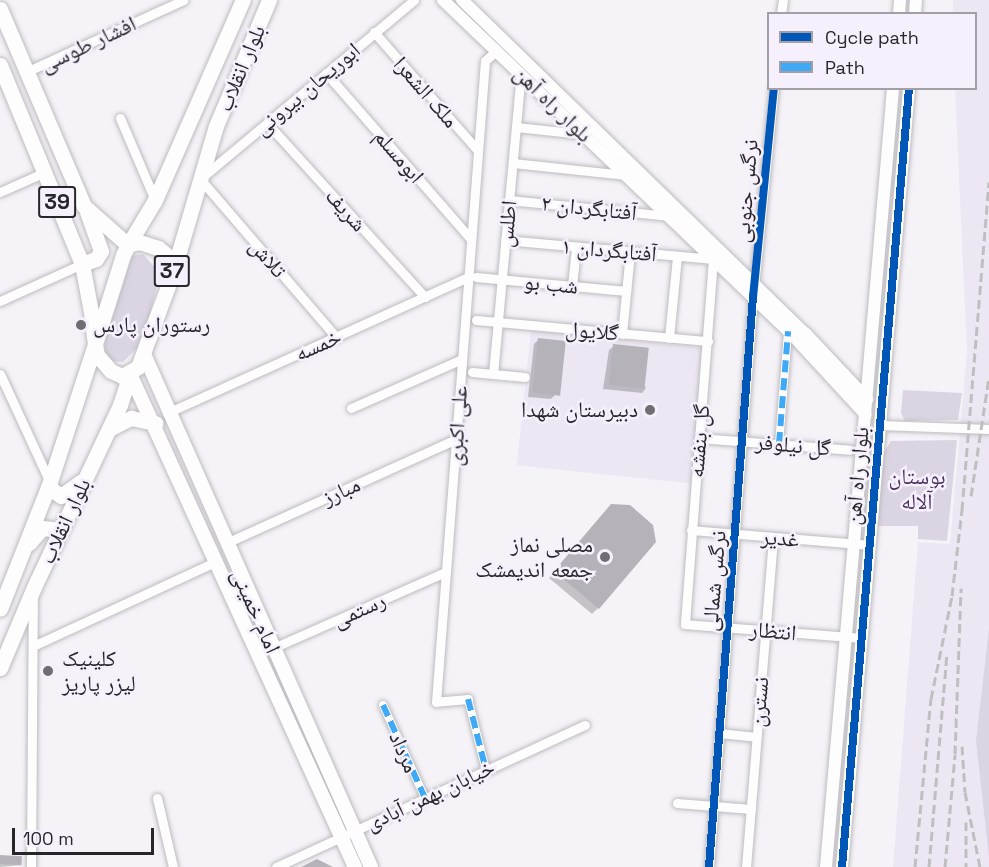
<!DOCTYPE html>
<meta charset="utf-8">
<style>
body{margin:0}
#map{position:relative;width:989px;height:867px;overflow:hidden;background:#f5f3f8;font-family:"Space Grotesk","Noto Naskh Arabic",sans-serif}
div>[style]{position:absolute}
.built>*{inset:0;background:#ede7f3;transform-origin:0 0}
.green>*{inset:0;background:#dbd4e2}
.shadow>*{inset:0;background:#0003}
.building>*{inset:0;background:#b6b2ba;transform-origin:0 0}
.roads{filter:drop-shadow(0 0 2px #bdbbbf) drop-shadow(0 0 2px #bdbbbf)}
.pedestrian>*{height:8px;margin:-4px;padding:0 4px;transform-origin:4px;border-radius:4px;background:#fefdfe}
.minor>*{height:9px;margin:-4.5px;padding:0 4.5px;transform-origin:4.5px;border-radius:4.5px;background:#fefdfe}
.tertiary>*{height:12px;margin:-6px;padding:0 6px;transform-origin:6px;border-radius:6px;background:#fefdfe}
.secondary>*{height:14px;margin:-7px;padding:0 7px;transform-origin:7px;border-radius:7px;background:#fefdfe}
.primary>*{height:15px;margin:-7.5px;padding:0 7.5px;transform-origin:7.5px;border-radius:7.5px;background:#fefdfe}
.rail>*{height:3px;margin-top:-1.5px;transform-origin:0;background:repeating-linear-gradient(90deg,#bfbfc0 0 9px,transparent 0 13.5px)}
.quiet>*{height:6px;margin-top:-3px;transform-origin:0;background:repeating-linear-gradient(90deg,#3fa9f5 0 12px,transparent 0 18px)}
.cycleway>*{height:8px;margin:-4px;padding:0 4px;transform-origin:4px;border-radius:4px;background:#0057b8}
.dots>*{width:16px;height:16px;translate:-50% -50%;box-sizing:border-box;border:3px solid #f5f0fb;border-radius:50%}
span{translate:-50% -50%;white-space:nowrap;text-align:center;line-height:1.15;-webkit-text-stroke:5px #f5f0fb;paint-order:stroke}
.shield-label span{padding:2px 4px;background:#f5f0fb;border:2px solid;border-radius:4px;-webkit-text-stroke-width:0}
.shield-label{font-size:21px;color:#28262a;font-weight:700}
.street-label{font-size:22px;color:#28262a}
.poi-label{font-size:22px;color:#28262a}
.left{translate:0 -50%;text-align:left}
.right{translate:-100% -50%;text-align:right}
.park-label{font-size:22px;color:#4a315f}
.legend{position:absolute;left:767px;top:12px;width:210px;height:78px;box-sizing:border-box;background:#f5f0fb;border:2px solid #a39fa7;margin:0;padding:8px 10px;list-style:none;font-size:18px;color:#28262a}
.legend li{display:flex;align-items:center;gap:12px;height:30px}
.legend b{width:30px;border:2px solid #a39fa7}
.scale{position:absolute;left:12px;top:828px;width:142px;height:27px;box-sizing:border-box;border:3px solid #28262a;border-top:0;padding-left:8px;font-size:18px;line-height:21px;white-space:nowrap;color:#28262a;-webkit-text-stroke:4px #f5f0fb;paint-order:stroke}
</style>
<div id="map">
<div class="built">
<i style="clip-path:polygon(953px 0,989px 0,989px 867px,893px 867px,918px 542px,950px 544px,967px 352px,955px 89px,976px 88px,976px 14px,953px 13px)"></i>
<i style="left:531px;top:330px;width:175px;height:136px;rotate:6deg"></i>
</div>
<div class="green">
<i style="clip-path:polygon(143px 254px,160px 273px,150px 313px,137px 348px,123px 362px,112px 361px,104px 353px,106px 338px,132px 256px)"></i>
<i style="clip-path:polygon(903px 390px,962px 393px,958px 420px,905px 421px,901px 413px)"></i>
<i style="clip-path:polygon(957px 440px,947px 541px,918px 539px,918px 526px,878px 526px,884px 452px,891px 441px)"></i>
<i style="clip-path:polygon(989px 629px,989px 857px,976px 741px)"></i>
</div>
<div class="shadow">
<i style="clip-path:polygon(538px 340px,564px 342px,555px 395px,551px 399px,528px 397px,534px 344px)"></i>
<i style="clip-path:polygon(614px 346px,646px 388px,642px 393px,603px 389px,609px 350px)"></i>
<i style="clip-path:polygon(605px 512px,598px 608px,592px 614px,549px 578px)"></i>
<i style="clip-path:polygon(0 856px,20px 865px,0 867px)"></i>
</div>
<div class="building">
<i style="left:538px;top:338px;width:28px;height:55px;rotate:6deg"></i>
<i style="left:613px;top:344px;width:36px;height:41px;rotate:6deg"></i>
<i style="clip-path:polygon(611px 504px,630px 505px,653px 525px,656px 542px,599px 609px,554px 571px)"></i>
<i style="left:0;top:855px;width:22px;height:9px;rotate:3deg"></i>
<i style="clip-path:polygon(317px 859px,333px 867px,301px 867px)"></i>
</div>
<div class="roads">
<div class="pedestrian">
<i style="left:779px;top:444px;width:113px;rotate:-85.4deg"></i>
<i style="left:468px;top:699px;width:73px;rotate:75.8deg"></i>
<i style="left:383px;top:705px;width:102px;rotate:65.7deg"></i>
</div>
<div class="minor">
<i style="left:781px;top:14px;width:14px;rotate:-82deg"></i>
<i style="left:374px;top:32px;width:158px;rotate:48.8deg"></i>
<i style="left:26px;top:72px;width:173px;rotate:-24.6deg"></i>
<i style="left:326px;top:73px;width:220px;rotate:48.9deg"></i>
<i style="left:120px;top:118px;width:89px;rotate:66.9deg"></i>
<i style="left:267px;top:123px;width:235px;rotate:47.8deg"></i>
<i style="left:516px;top:127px;width:66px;rotate:6.1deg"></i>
<i style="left:513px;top:163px;width:114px;rotate:6.1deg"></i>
<i style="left:0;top:192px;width:49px;rotate:-24deg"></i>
<i style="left:509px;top:200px;width:160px;rotate:5.7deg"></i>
<i style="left:505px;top:240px;width:209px;rotate:5.2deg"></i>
<i style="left:713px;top:259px;width:366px;rotate:94.4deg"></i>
<i style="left:685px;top:624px;width:177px;rotate:4.5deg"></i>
<i style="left:476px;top:277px;width:151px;rotate:5.3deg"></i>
<i style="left:572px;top:286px;width:39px;rotate:-84deg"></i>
<i style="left:0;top:301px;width:90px;rotate:-24.3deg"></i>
<i style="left:476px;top:320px;width:233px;rotate:5.2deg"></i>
<i style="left:622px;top:334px;width:82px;rotate:-84.4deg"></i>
<i style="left:336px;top:337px;width:208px;rotate:-130.7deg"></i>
<i style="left:200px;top:179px;width:279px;rotate:-39.9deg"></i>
<i style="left:669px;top:338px;width:82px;rotate:-84.4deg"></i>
<i style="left:472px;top:372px;width:53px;rotate:5.4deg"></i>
<i style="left:0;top:374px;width:119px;rotate:65.2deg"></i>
<i style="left:493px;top:374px;width:302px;rotate:-84.7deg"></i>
<i style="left:351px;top:408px;width:121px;rotate:-23.8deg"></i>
<i style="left:167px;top:413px;width:330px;rotate:-24.3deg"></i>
<i style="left:880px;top:425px;width:109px;rotate:2.1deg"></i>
<i style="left:699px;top:438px;width:151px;rotate:4.5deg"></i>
<i style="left:691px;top:530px;width:179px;rotate:4.8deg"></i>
<i style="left:226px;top:543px;width:252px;rotate:-24.3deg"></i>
<i style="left:33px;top:646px;width:203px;rotate:-24.8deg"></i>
<i style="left:273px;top:648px;width:188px;rotate:-23.8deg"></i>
<i style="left:468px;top:699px;width:32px;rotate:175deg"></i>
<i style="left:436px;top:702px;width:643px;rotate:-85.63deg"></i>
<i style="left:485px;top:61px;width:16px;rotate:-43deg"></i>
<i style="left:719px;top:733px;width:37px;rotate:6deg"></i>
<i style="left:157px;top:798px;width:71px;rotate:76.9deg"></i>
<i style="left:677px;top:803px;width:74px;rotate:4.6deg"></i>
<i style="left:31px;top:867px;width:271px;rotate:-89.6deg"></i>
<i style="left:276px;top:867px;width:340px;rotate:-24.7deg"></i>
<i style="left:709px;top:867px;width:572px;rotate:-85.59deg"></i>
<i style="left:753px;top:297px;width:210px;rotate:-84.3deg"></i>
<i style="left:746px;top:867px;width:331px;rotate:-85.3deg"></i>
</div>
<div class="tertiary">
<i style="left:443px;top:0;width:492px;rotate:43.8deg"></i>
<i style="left:798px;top:341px;width:100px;rotate:47.4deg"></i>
<i style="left:462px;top:0;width:478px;rotate:44.2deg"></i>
<i style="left:805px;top:333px;width:91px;rotate:46.8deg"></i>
<i style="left:899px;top:14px;width:14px;rotate:-86deg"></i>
<i style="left:915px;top:14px;width:14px;rotate:-86deg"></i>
<i style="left:826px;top:867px;width:782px;rotate:-85.08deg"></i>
<i style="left:842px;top:867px;width:782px;rotate:-85.08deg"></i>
</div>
<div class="secondary">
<i style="left:144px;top:354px;width:561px;rotate:66.13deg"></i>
<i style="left:130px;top:374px;width:542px;rotate:65.47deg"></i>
</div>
<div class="primary">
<i style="left:0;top:9px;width:214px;rotate:66.9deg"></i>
<i style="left:84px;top:206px;width:59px;rotate:41.6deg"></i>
<i style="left:128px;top:245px;width:52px;rotate:-59deg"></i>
<i style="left:155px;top:200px;width:219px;rotate:-66.3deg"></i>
<i style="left:0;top:65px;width:215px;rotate:67.6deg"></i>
<i style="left:82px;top:264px;width:49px;rotate:79.4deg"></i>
<i style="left:91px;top:312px;width:32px;rotate:83deg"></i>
<i style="left:95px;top:344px;width:11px;rotate:80deg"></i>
<i style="left:97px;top:355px;width:21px;rotate:49deg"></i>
<i style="left:111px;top:371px;width:12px;rotate:24deg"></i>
<i style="left:122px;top:376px;width:18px;rotate:-29deg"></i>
<i style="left:138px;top:367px;width:98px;rotate:-69.7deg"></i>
<i style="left:172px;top:275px;width:19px;rotate:-102deg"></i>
<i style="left:168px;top:256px;width:13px;rotate:-141deg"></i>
<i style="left:158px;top:248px;width:20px;rotate:-162deg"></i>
<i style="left:139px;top:242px;width:11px;rotate:165deg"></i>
<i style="left:128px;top:245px;width:11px;rotate:117deg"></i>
<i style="left:123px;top:255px;width:93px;rotate:107.5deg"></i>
<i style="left:95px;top:344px;width:145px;rotate:108.1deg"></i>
<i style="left:50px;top:482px;width:136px;rotate:111.5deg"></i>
<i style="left:82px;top:264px;width:15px;rotate:-20deg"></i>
<i style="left:96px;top:259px;width:9px;rotate:-58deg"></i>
<i style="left:101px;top:251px;width:41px;rotate:-109.7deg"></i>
<i style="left:173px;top:272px;width:152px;rotate:-73.6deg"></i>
<i style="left:216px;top:126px;width:137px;rotate:-67.2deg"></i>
<i style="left:109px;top:429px;width:25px;rotate:-27deg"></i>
<i style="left:131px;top:418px;width:25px;rotate:12deg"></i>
<i style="left:48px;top:487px;width:16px;rotate:35deg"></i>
<i style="left:61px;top:496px;width:24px;rotate:-36deg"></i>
<i style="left:29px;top:543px;width:20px;rotate:-49deg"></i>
<i style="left:42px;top:528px;width:11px;rotate:5deg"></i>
<i style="left:53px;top:529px;width:8px;rotate:50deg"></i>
<i style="left:0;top:668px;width:88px;rotate:-67.2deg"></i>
<i style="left:34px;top:587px;width:201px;rotate:-64.7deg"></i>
<i style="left:120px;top:405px;width:33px;rotate:-72deg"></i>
</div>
</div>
<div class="rail">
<i style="left:971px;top:496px;width:120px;rotate:-81.4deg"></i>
<i style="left:962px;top:746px;width:46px;rotate:86.3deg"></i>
<i style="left:965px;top:792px;width:76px;rotate:78.7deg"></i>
<i style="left:966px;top:822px;width:45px;rotate:90deg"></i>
<i style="left:915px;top:867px;width:169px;rotate:-84.6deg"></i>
<i style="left:931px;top:699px;width:105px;rotate:-78.5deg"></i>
<i style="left:952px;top:596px;width:87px;rotate:-83.4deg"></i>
<i style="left:962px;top:510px;width:329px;rotate:-85.3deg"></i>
<i style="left:929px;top:867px;width:215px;rotate:-85.2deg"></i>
<i style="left:945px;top:867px;width:113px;rotate:-84.9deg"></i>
<i style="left:955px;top:754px;width:166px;rotate:-87.9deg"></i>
</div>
<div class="quiet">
<i style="left:779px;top:444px;width:113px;rotate:-85.4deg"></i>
<i style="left:468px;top:699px;width:73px;rotate:75.8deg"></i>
<i style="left:383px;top:705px;width:102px;rotate:65.7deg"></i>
</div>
<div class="cycleway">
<i style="left:709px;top:867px;width:572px;rotate:-85.59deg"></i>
<i style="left:753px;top:297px;width:210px;rotate:-84.3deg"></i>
<i style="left:842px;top:867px;width:782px;rotate:-85.08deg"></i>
</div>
<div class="dots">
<i style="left:81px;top:325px;background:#706e72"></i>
<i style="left:650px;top:410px;background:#706e72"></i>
<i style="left:605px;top:557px;background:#706e72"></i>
<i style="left:48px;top:671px;background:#706e72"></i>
</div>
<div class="shield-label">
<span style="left:57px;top:202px">39</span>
<span style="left:172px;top:271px">37</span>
</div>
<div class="street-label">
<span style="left:88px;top:44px;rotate:-25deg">افشار طوسی</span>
<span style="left:241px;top:68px;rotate:-67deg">بلوار انقلاب</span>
<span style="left:307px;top:89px;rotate:-40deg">ابوریحان بیرونی</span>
<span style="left:426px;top:92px;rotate:49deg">ملک الشعرا</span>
<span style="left:553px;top:104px;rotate:44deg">بلوار راه آهن</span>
<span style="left:399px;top:156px;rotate:49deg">ابومسلم</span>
<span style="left:746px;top:191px;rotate:-85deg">نرگس جنوبی</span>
<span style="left:589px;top:208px;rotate:6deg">آفتابگردان ۲</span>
<span style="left:346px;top:210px;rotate:48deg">شریف</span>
<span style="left:507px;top:224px;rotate:-85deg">اطلس</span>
<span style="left:609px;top:250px;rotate:5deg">آفتابگردان ۱</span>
<span style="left:268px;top:258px;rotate:49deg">تلاش</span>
<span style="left:551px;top:284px;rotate:5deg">شب بو</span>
<span style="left:592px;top:331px;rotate:5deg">گلایول</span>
<span style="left:318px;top:345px;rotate:-24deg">خمسه</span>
<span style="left:457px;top:426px;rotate:-86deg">علی اکبری</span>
<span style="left:699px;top:441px;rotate:-85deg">گل بنفشه</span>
<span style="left:793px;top:445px;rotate:5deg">گل نیلوفر</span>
<span style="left:857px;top:476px;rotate:-85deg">بلوار راه آهن</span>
<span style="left:341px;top:491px;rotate:-24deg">مبارز</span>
<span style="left:65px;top:521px;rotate:-65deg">بلوار انقلاب</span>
<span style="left:780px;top:538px;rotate:5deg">غدیر</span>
<span style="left:714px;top:581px;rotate:-85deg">نرگس شمالی</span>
<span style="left:359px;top:610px;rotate:-24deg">رستمی</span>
<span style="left:256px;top:611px;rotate:66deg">امام خمینی</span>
<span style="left:773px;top:631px;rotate:5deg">انتظار</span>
<span style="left:759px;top:702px;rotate:-85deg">نسترن</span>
<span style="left:404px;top:752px;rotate:66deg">مرداد</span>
<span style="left:430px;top:795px;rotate:-25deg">خیابان بهمن آبادی</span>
</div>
<div class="poi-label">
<span class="left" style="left:93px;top:325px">رستوران پارس</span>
<span class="right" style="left:638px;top:410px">دبیرستان شهدا</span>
<span class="right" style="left:593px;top:557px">مصلی نماز<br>جمعه اندیمشک</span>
<span class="left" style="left:62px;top:671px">کلینیک<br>لیزر پاریز</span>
</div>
<div class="park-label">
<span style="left:917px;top:489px">بوستان<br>آلاله</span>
</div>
<ul class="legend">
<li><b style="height:8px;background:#0057b8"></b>Cycle path</li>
<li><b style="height:8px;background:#3fa9f5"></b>Path</li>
</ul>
<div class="scale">100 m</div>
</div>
